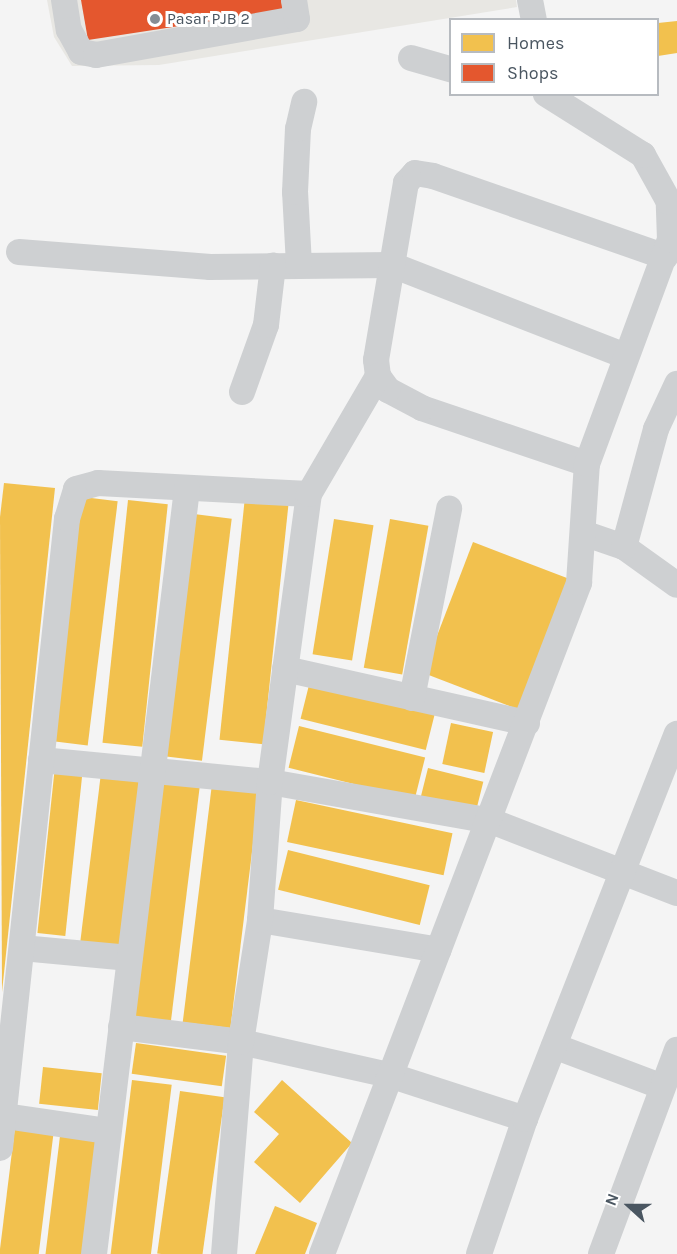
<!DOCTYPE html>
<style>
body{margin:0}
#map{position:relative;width:677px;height:1254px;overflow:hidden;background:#f4f4f4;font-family:Karla,sans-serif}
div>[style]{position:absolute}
.commercial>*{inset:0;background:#e8e7e3}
.homes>*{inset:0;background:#f2c14e;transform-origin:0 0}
.shops>*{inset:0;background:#e4572e}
.street>*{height:26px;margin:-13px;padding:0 13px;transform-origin:13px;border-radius:13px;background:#ced0d2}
.dots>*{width:16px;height:16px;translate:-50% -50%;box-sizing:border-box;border:3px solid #fff;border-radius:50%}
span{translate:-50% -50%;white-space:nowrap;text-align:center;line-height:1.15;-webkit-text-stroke:6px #fff;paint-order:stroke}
.poi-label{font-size:16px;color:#4a5661}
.left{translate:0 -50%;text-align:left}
.legend{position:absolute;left:449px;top:18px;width:210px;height:78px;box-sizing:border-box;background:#fff;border:2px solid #b7bbc0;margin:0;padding:8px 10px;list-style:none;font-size:18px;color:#4a5661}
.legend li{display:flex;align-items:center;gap:12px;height:30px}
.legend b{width:30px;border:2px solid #b7bbc0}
.north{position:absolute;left:599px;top:1176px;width:60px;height:60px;-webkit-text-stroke:4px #fff;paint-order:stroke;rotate:291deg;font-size:16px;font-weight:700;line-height:24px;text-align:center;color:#4a5661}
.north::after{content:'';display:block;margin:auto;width:21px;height:27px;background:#4a5661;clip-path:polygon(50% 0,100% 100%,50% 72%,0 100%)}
</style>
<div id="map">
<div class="commercial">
<i style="clip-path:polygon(47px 0,516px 0,517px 7px,159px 65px,72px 66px,54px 37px)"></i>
</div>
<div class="homes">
<i style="clip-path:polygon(677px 21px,677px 53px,658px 56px,658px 23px)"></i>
<i style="clip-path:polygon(4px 483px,55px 488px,2px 992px,0 517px)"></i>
<i style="left:75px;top:496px;width:43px;height:246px;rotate:7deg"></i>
<i style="left:245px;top:497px;width:44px;height:244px;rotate:6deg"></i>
<i style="left:128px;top:500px;width:40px;height:244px;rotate:6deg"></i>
<i style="left:194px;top:514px;width:38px;height:244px;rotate:7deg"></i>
<i style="left:334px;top:519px;width:40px;height:137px;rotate:9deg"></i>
<i style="left:390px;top:519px;width:39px;height:151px;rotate:10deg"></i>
<i style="left:473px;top:542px;width:102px;height:140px;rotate:21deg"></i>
<i style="left:310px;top:681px;width:129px;height:39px;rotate:14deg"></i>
<i style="left:451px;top:723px;width:43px;height:42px;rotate:12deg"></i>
<i style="left:299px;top:726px;width:130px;height:43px;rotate:14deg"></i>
<i style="left:55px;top:766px;width:28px;height:168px;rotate:6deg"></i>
<i style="left:428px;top:768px;width:57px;height:29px;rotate:14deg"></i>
<i style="left:101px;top:773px;width:41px;height:172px;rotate:7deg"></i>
<i style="left:161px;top:782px;width:39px;height:237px;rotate:7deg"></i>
<i style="left:212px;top:784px;width:48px;height:240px;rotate:7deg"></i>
<i style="left:296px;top:800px;width:160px;height:43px;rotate:12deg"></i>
<i style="left:288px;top:850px;width:146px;height:41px;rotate:14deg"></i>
<i style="left:136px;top:1043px;width:91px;height:31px;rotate:8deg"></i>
<i style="left:43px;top:1067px;width:59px;height:37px;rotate:6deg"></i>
<i style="left:132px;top:1080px;width:40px;height:176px;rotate:7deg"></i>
<i style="clip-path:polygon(282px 1080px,352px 1143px,300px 1203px,254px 1162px,279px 1134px,254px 1112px)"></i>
<i style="left:180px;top:1091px;width:45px;height:164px;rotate:8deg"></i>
<i style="left:15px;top:1127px;width:39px;height:128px;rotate:7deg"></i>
<i style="left:61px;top:1128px;width:39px;height:127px;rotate:7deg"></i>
<i style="clip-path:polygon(275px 1206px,317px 1223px,305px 1254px,255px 1254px)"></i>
</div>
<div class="shops">
<i style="clip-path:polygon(81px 0,281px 0,283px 10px,88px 40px)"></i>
</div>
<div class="street">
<i style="left:64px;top:0;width:30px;rotate:81deg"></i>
<i style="left:69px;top:30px;width:25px;rotate:61deg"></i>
<i style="left:81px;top:52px;width:15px;rotate:11deg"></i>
<i style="left:96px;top:55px;width:204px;rotate:-10.2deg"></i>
<i style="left:297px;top:19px;width:19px;rotate:-99deg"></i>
<i style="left:530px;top:0;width:20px;rotate:79deg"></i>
<i style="left:411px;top:58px;width:41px;rotate:15.8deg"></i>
<i style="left:19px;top:252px;width:192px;rotate:4.5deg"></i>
<i style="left:210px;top:267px;width:182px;rotate:-0.6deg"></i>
<i style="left:392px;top:265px;width:251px;rotate:21.3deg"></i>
<i style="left:299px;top:265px;width:73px;rotate:-93.1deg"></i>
<i style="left:295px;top:192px;width:63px;rotate:-87.3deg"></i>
<i style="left:298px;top:129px;width:28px;rotate:-77deg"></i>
<i style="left:242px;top:392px;width:71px;rotate:-70.3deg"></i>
<i style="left:266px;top:325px;width:60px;rotate:-83.3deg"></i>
<i style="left:587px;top:464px;width:174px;rotate:-161.3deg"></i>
<i style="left:422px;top:408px;width:38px;rotate:-152deg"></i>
<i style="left:388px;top:390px;width:17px;rotate:-126deg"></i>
<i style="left:378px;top:376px;width:16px;rotate:-97deg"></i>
<i style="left:376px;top:360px;width:180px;rotate:-80.4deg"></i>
<i style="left:406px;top:183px;width:13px;rotate:-48deg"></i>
<i style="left:415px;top:173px;width:18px;rotate:9deg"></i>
<i style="left:433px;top:176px;width:246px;rotate:19.2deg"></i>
<i style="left:583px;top:533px;width:43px;rotate:18.9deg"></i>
<i style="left:624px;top:547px;width:65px;rotate:35.6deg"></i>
<i style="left:624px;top:547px;width:122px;rotate:-74.8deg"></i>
<i style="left:656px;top:429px;width:50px;rotate:-65deg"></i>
<i style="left:285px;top:669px;width:248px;rotate:12.6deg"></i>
<i style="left:412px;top:698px;width:193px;rotate:-78.9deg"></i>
<i style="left:41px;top:760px;width:230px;rotate:5.5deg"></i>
<i style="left:270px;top:782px;width:224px;rotate:10deg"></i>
<i style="left:491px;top:821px;width:199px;rotate:21.2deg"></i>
<i style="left:260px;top:920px;width:181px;rotate:9.5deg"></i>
<i style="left:22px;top:948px;width:108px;rotate:5.3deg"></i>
<i style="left:121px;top:1027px;width:121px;rotate:7.1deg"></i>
<i style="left:241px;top:1042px;width:152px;rotate:12.6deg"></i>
<i style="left:389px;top:1075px;width:143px;rotate:17.9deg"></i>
<i style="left:554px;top:1046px;width:116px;rotate:20.6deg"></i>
<i style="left:5px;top:1116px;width:104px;rotate:8.3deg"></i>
<i style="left:0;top:1148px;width:633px;rotate:-83.92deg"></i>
<i style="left:67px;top:519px;width:31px;rotate:-73deg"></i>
<i style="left:76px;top:489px;width:23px;rotate:-15deg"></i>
<i style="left:98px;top:483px;width:211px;rotate:3deg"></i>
<i style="left:94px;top:1254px;width:771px;rotate:-83.07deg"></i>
<i style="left:224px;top:1254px;width:213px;rotate:-85.4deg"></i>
<i style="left:241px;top:1042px;width:123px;rotate:-81.1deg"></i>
<i style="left:260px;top:920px;width:138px;rotate:-85.9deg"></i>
<i style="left:270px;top:782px;width:291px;rotate:-82.3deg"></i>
<i style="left:309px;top:494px;width:137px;rotate:-59.7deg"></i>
<i style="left:322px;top:1254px;width:719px;rotate:-69.04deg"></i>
<i style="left:579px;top:583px;width:119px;rotate:-86.2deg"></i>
<i style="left:587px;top:464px;width:239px;rotate:-69.7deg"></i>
<i style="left:670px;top:240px;width:38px;rotate:-92deg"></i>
<i style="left:669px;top:202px;width:54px;rotate:-119deg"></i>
<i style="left:643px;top:155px;width:115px;rotate:-147.8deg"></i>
<i style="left:479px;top:1254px;width:143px;rotate:-71.2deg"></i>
<i style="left:525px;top:1119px;width:414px;rotate:-68.5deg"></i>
<i style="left:601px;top:1254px;width:218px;rotate:-69.6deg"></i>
</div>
<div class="dots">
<i style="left:155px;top:19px;background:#868d94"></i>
</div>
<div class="poi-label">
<span class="left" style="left:167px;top:19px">Pasar PJB 2</span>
</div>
<ul class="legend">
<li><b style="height:16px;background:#f2c14e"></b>Homes</li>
<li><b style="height:16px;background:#e4572e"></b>Shops</li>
</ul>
<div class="north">N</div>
</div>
